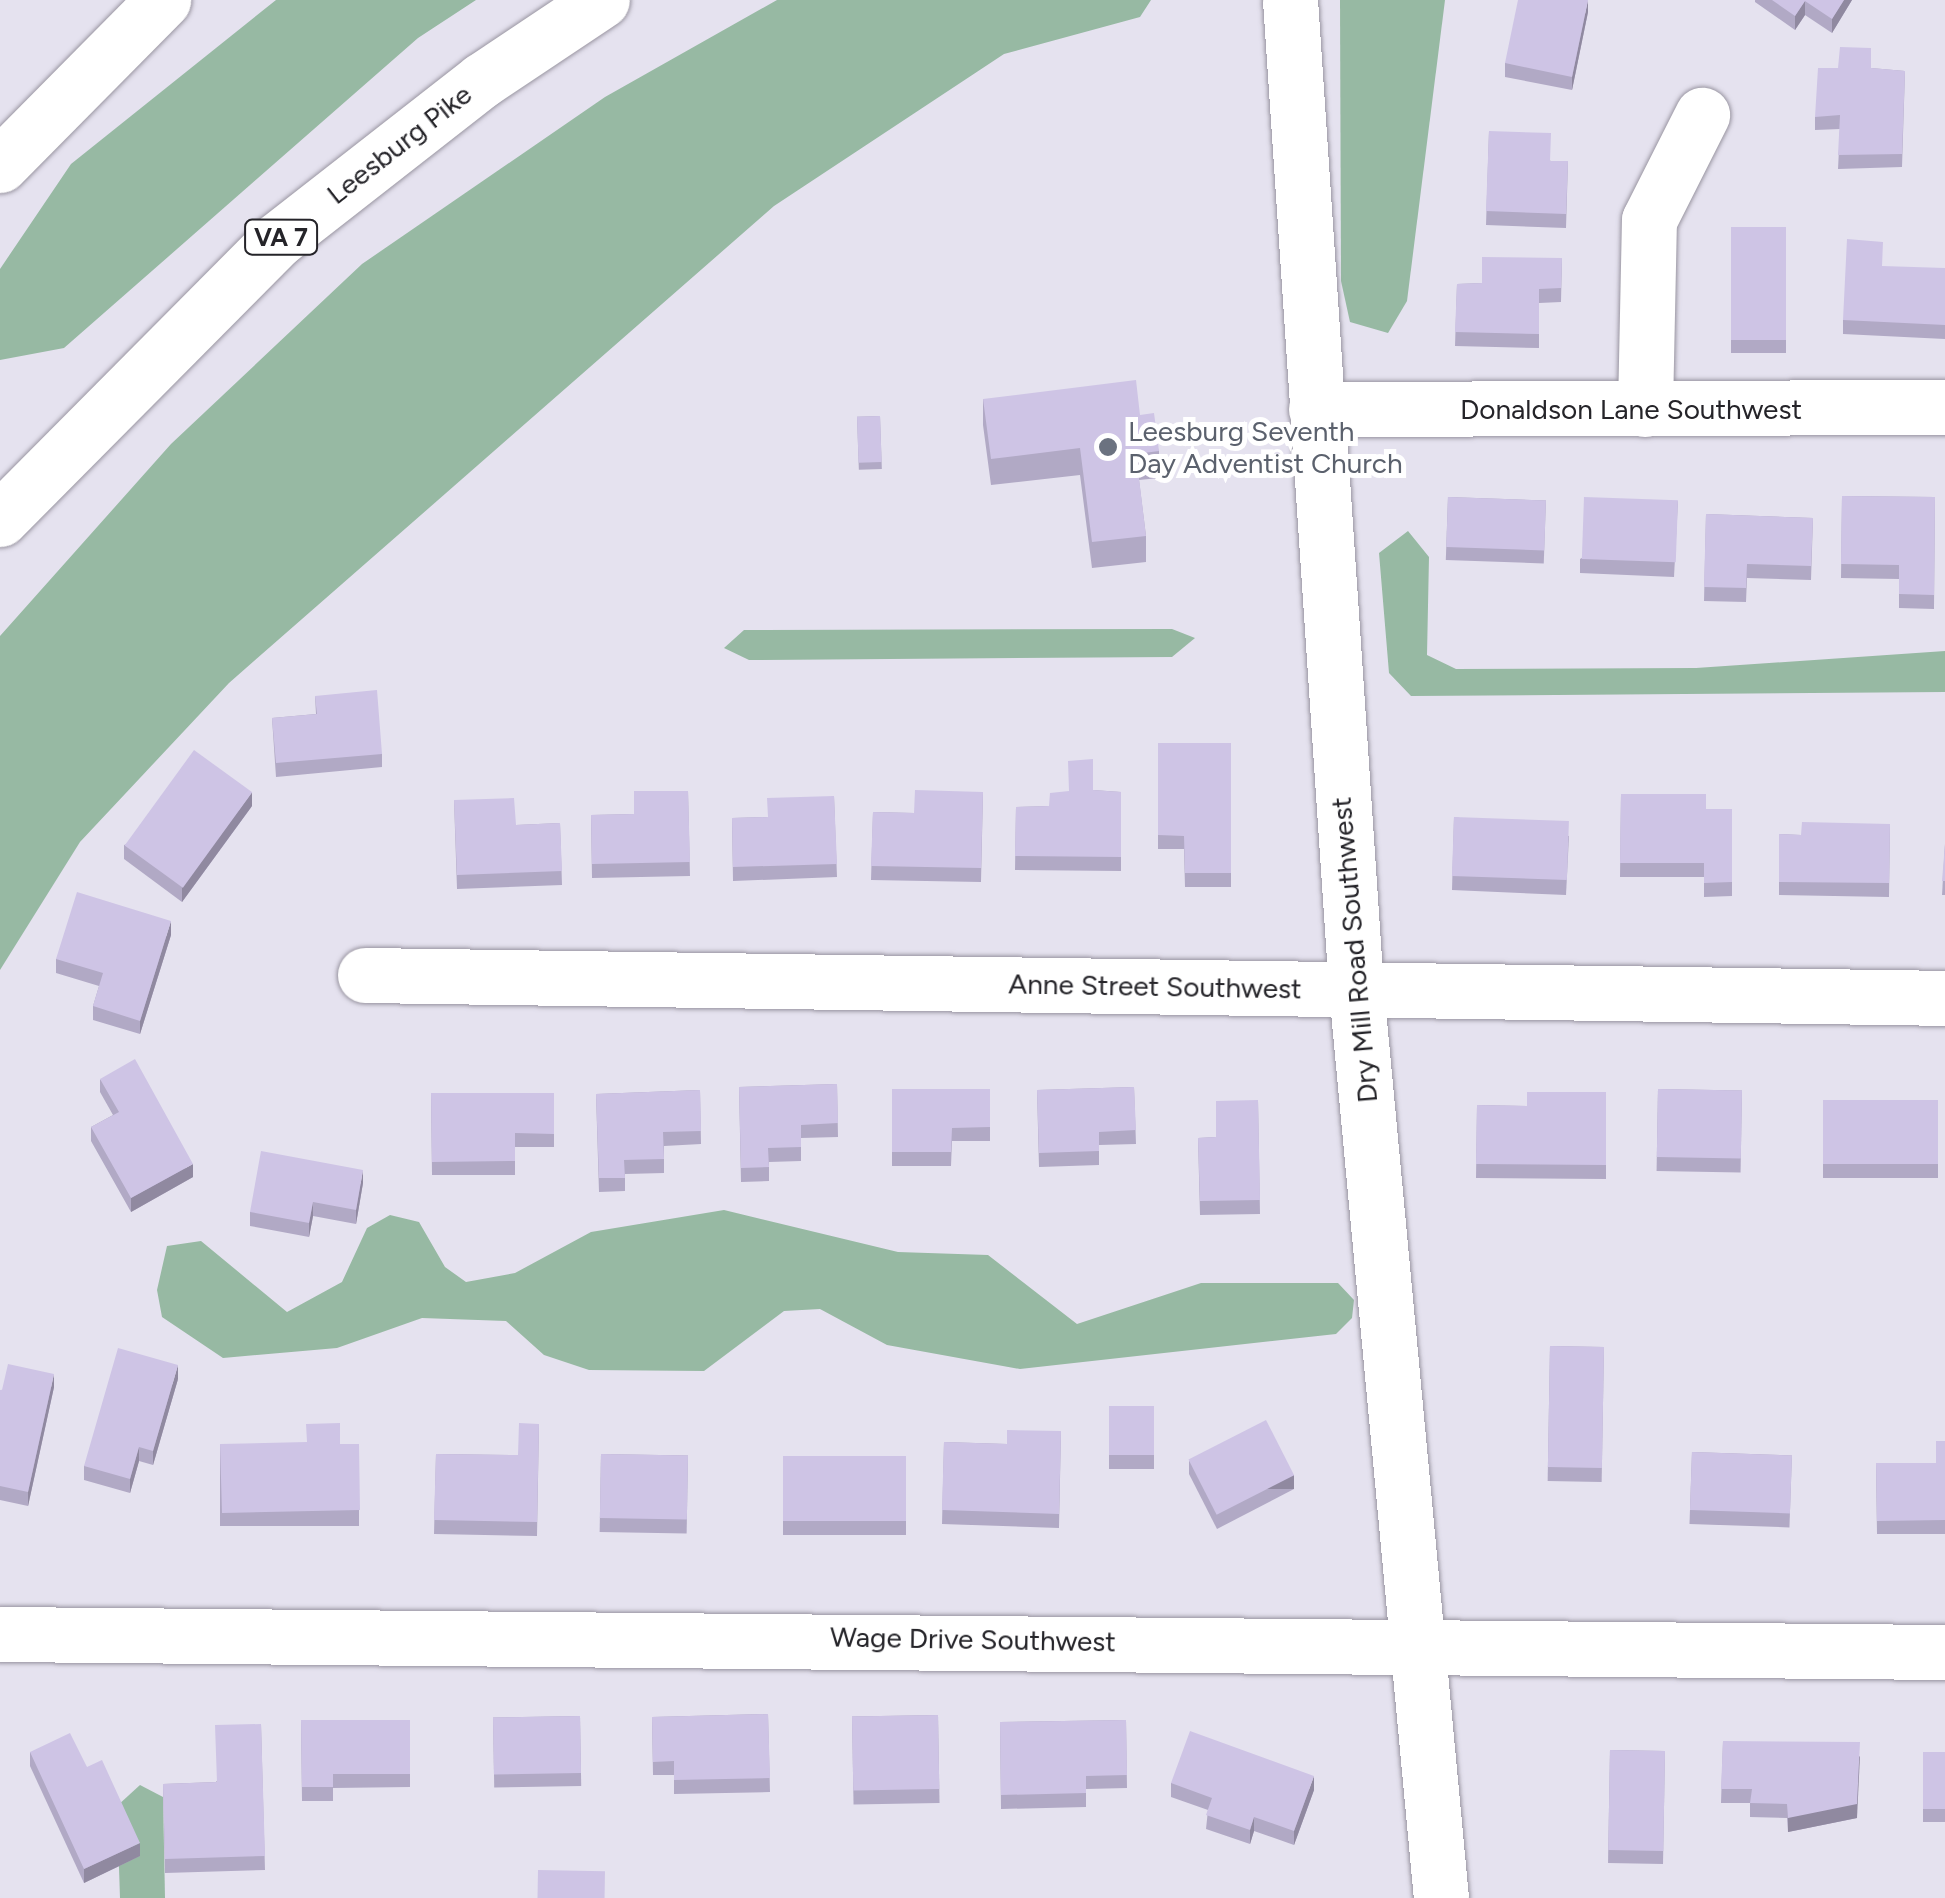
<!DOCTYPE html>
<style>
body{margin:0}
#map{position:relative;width:1945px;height:1898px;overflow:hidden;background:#e5e2ef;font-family:Figtree,sans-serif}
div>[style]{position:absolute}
.forest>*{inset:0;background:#97b9a3}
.roads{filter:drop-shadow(0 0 2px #9995a1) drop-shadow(0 0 2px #9995a1)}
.minor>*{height:55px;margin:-27.5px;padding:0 27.5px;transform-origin:27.5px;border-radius:27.5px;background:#fff}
.highway>*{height:55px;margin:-27.5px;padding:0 27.5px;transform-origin:27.5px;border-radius:27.5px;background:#fff}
.wall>*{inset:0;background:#b1a9c5;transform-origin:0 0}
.shaded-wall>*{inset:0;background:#9089a0;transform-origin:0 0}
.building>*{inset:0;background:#cec4e5;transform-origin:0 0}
.dots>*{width:28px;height:28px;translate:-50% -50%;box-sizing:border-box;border:5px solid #fff;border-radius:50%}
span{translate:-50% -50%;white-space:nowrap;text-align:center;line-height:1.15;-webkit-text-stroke:10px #fff;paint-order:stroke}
.shield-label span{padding:2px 8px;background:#fff;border:2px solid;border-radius:8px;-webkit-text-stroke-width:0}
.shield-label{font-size:25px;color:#252429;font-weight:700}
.street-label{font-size:28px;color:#252429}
.worship-label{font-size:28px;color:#5b616d}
.left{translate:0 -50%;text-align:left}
</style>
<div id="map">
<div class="forest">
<i style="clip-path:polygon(276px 0,476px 0,418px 38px,64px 348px,0 360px,0 269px,71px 164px)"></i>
<i style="clip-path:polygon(777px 0,1151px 0,1140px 17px,1004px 54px,774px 206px,229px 683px,80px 842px,0 970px,0 636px,171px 444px,362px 264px,605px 97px)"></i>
<i style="clip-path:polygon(1340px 0,1445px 0,1407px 301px,1388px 333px,1350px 322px,1341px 281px)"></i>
<i style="clip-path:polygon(1408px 531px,1429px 557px,1427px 655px,1456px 669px,1696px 668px,1945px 651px,1945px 692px,1411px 696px,1389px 673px,1379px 553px)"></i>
<i style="clip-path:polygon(1172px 629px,1195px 638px,1172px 657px,749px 660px,724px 648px,744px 630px)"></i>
<i style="clip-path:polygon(724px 1210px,898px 1252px,988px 1255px,1077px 1324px,1201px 1283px,1338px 1283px,1354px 1300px,1352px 1318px,1336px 1334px,1020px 1369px,887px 1345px,820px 1309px,784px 1311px,704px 1371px,589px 1370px,544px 1355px,506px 1321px,422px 1318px,337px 1348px,223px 1358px,162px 1317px,157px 1290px,167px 1246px,201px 1241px,287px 1312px,342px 1282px,367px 1228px,390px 1215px,419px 1222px,445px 1267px,466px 1282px,515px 1273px,591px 1232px)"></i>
<i style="clip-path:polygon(140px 1785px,163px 1797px,165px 1898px,120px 1898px,117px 1806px)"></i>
</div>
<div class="roads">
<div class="minor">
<i style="left:1290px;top:0;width:991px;rotate:86.18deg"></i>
<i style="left:1356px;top:989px;width:913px;rotate:84.66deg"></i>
<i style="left:1316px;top:409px;width:629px;rotate:-0.18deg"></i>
<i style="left:1645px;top:409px;width:189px;rotate:-88.8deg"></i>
<i style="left:1649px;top:220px;width:118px;rotate:-63.2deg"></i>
<i style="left:365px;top:975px;width:1580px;rotate:0.83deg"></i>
<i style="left:0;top:1634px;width:1945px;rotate:0.53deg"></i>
</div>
<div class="highway">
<i style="left:0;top:165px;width:232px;rotate:-45.3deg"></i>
<i style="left:0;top:519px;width:392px;rotate:-45.2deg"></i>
<i style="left:276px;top:241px;width:261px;rotate:-38deg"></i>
<i style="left:482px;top:80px;width:144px;rotate:-33.7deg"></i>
</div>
</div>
<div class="wall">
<i style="clip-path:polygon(1755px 0,1852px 0,1832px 33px,1805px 15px,1795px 30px,1755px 2px)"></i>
<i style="clip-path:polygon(1588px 12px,1572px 90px,1505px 77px,1505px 63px)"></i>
<i style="clip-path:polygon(1871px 68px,1905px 71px,1902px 167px,1838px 169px,1840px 129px,1815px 130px,1815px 117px)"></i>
<i style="clip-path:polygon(1489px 131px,1551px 161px,1568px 161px,1566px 228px,1486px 225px)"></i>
<i style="left:1731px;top:227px;width:55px;height:126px"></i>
<i style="clip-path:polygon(1562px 258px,1561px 302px,1539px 303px,1539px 348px,1455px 346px,1457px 284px,1482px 283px)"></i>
<i style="clip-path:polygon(1945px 268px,1945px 339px,1843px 334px,1843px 320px)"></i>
<i style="clip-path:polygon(983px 399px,1140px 415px,1159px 451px,1159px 478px,1139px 480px,1146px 536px,1146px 562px,1092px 568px,1080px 475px,991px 485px,983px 425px)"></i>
<i style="left:880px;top:416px;width:53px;height:23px;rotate:88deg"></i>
<i style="clip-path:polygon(1842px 496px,1935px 497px,1934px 609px,1899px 608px,1899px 579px,1841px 578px)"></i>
<i style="left:1448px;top:497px;width:98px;height:63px;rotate:2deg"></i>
<i style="clip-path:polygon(1678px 501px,1674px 577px,1580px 573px,1580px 559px)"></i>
<i style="clip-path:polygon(1706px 514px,1813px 518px,1811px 580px,1747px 578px,1746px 602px,1704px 601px)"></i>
<i style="clip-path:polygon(315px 696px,382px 754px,382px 767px,276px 777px,272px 718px,316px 714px)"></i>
<i style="clip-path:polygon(1158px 743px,1231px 743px,1231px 887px,1185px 887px,1184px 849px,1158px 849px)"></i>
<i style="clip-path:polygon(1093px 790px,1121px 792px,1121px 871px,1015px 870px,1016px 807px,1049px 806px)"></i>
<i style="clip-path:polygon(688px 791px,690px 876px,592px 878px,591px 815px,634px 814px)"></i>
<i style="clip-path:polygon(983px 792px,981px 882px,871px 880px,873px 812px,914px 813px)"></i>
<i style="clip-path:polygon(1621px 794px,1706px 809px,1732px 809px,1732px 896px,1704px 897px,1704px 877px,1620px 877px)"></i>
<i style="clip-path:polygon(834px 796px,837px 877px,733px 881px,732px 818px,768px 817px)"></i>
<i style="clip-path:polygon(454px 800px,516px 825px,560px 823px,562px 885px,457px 889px)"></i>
<i style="clip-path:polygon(252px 806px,182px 902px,124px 859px,124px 845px)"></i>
<i style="clip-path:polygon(1454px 817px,1569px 836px,1566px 895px,1452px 890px)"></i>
<i style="clip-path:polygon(1890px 824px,1889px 897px,1779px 895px,1779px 834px,1801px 835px)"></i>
<i style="clip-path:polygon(1945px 844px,1945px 895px,1942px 895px)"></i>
<i style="clip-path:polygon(171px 935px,140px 1034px,93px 1020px,93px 1006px,99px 986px,56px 973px,56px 959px)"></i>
<i style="clip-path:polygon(100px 1079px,193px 1177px,131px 1212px,91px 1141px,91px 1127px,113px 1115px,100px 1092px)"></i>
<i style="clip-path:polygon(837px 1084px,838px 1137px,801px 1138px,801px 1161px,769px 1162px,769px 1181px,741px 1182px,739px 1087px)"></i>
<i style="clip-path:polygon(1134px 1087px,1136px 1144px,1099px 1145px,1099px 1165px,1039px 1167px,1037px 1090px)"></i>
<i style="clip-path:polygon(892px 1089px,990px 1089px,990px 1141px,952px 1141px,951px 1166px,892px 1166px)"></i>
<i style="left:1658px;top:1089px;width:84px;height:82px;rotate:1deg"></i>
<i style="clip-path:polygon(700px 1090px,701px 1144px,664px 1146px,664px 1173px,625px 1174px,625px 1191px,599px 1192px,596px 1094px)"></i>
<i style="clip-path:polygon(1606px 1092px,1606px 1179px,1476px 1178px,1477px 1105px,1527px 1106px)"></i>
<i style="clip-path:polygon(431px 1093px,554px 1093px,554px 1147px,515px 1147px,515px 1175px,432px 1175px)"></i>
<i style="clip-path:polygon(1258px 1100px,1260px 1214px,1200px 1215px,1198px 1138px,1216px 1137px)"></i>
<i style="left:1823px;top:1100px;width:115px;height:78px"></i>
<i style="clip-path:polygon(363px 1183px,356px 1224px,313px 1216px,309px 1237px,250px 1226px,250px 1212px)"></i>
<i style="left:1550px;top:1346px;width:54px;height:135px;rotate:1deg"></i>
<i style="clip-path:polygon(178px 1379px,153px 1465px,139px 1461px,130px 1493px,84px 1480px,84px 1466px)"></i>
<i style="clip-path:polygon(54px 1387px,28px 1506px,0 1500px,0 1390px)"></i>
<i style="left:1109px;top:1406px;width:45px;height:63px"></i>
<i style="clip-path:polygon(539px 1424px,537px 1536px,434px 1534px,436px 1454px,518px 1455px)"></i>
<i style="clip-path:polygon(1061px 1431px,1059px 1528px,942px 1524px,944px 1442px,1007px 1444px)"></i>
<i style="clip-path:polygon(1945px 1441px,1945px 1534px,1877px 1534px,1876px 1463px,1936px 1463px)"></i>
<i style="left:220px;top:1444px;width:139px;height:82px"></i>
<i style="left:1692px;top:1452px;width:100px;height:72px;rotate:2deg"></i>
<i style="left:601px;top:1454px;width:87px;height:78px;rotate:1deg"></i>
<i style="left:783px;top:1456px;width:123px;height:79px"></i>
<i style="clip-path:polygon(1189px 1461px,1294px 1489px,1217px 1529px,1189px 1474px)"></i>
<i style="clip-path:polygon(768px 1714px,770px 1792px,674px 1794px,674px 1775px,653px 1775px,652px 1717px)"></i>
<i style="left:938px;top:1715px;width:88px;height:86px;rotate:89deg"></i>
<i style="left:580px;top:1716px;width:70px;height:87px;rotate:89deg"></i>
<i style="clip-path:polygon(301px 1720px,410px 1720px,410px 1787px,333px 1788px,333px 1801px,302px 1801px)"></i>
<i style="clip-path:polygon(1126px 1720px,1127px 1788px,1086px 1789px,1086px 1807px,1001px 1809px,1000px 1722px)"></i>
<i style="clip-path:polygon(261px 1724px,265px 1870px,165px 1873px,163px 1784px,216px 1782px)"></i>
<i style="clip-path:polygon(1723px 1741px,1857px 1818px,1788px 1832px,1787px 1818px,1750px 1817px,1750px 1803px,1721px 1803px)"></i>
<i style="left:1610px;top:1750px;width:55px;height:113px;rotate:1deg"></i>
<i style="clip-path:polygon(30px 1752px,87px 1767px,140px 1856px,84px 1883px,30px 1766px)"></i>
<i style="left:1923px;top:1752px;width:22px;height:70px"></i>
<i style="clip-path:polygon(1171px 1783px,1314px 1790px,1294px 1845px,1254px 1831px,1250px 1844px,1206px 1829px,1208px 1810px,1171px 1797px)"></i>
</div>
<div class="shaded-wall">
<i style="clip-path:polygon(1588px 0,1588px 12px,1572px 90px,1572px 77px)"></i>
<i style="clip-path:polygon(1844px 0,1852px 0,1832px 33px,1832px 19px)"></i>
<i style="clip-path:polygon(1805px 1px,1805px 15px,1795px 30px,1795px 16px)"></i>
<i style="clip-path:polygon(252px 792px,252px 806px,182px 902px,182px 888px)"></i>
<i style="clip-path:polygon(171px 921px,171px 935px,140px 1034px,140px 1021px)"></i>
<i style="clip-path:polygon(193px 1164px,193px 1177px,131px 1212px,131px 1198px)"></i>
<i style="clip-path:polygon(363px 1170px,363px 1183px,356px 1224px,356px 1210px)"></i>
<i style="clip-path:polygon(313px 1202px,313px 1216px,309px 1237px,309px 1223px)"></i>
<i style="clip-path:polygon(178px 1365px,178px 1379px,153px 1465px,153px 1451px)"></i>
<i style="clip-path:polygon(54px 1374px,54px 1387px,28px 1506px,28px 1492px)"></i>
<i style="clip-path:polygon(139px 1447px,139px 1461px,130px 1493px,130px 1479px)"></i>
<i style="left:1294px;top:1475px;width:14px;height:87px;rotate:90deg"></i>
<i style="clip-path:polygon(1860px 1756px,1857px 1818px,1788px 1832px,1788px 1818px)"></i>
<i style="clip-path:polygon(1314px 1776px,1314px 1790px,1294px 1845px,1294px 1831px)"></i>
<i style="clip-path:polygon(1254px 1817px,1254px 1831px,1250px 1844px,1250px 1830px)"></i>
<i style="clip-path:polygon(140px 1843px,140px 1856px,84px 1883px,84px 1869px)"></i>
</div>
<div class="building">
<i style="clip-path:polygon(1518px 0,1588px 0,1572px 77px,1505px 63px)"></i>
<i style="clip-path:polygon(1772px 0,1844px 0,1832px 19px,1805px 1px,1795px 16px)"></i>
<i style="clip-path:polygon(1840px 47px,1871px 48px,1871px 68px,1905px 71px,1902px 154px,1838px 155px,1840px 115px,1815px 117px,1818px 68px,1838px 68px)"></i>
<i style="clip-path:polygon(1489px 131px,1551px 133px,1550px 161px,1568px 161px,1566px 214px,1486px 211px)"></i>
<i style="left:1731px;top:227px;width:55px;height:113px"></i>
<i style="clip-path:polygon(1847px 239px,1883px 242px,1882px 266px,1945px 268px,1945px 325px,1843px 320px)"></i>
<i style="clip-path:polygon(1482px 257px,1562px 258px,1561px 288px,1539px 289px,1539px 334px,1455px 332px,1457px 284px,1482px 283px)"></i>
<i style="clip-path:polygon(1136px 380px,1140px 415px,1154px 413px,1159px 451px,1136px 454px,1146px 536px,1092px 542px,1080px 448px,991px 459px,983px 399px)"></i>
<i style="left:880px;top:416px;width:46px;height:23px;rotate:88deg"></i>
<i style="clip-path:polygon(1842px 496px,1935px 497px,1934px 595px,1899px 594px,1899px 565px,1841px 564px)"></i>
<i style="left:1448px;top:497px;width:98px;height:50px;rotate:2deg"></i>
<i style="left:1584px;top:497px;width:94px;height:62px;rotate:2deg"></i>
<i style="clip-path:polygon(1706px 514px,1813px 518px,1811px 566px,1747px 564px,1746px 588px,1704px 587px)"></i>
<i style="clip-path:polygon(377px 690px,382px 754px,276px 763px,272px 718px,317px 714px,315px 696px)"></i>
<i style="clip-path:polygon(1158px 743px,1231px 743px,1231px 873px,1185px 873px,1184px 836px,1158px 835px)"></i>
<i style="left:194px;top:750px;width:72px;height:118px;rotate:36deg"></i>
<i style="clip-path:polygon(1093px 759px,1093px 790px,1121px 792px,1121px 857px,1015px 856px,1016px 807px,1049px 806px,1050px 793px,1069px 791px,1068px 761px)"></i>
<i style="clip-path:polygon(915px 790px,983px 792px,981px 868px,871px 866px,873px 812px,914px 813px)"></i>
<i style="clip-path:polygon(634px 791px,688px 791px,690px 862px,592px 864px,591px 815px,634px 814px)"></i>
<i style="clip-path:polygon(1621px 794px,1706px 794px,1706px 809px,1732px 809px,1732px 882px,1704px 883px,1704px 863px,1620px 863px)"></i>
<i style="clip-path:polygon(834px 796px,837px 864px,733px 867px,732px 818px,768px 817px,767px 798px)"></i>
<i style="clip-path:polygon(514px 798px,516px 825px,560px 823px,562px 871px,457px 875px,454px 800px)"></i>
<i style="left:1454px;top:817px;width:115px;height:59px;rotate:2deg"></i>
<i style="clip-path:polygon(1802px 822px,1890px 824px,1889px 883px,1779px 882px,1779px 834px,1801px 835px)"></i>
<i style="clip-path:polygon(1945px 844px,1945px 881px,1942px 881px)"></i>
<i style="clip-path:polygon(77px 892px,171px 921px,140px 1021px,93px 1006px,103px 973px,56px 959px)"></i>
<i style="clip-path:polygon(135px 1059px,193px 1164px,131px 1198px,91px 1127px,119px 1112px,100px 1079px)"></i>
<i style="clip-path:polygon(837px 1084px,838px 1123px,801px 1125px,801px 1147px,768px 1148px,769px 1167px,741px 1168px,739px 1087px)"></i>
<i style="clip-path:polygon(1134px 1087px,1136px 1130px,1099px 1132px,1099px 1151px,1039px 1153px,1037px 1090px)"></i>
<i style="clip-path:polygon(892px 1089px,990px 1089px,990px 1127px,952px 1128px,951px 1152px,892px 1152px)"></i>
<i style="left:1658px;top:1089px;width:84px;height:68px;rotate:1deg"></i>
<i style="clip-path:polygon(700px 1090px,701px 1131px,663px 1132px,664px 1159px,624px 1160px,625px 1178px,599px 1178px,596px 1094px)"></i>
<i style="clip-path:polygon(1527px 1092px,1606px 1092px,1606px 1165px,1476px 1164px,1477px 1105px,1527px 1106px)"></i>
<i style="clip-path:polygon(431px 1093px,554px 1093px,554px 1134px,515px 1133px,515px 1161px,432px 1162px)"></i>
<i style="clip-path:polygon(1258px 1100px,1260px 1200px,1200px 1201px,1198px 1138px,1216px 1137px,1216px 1101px)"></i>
<i style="left:1823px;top:1100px;width:115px;height:64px"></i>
<i style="clip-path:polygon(261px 1151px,363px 1170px,356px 1210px,313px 1202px,309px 1223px,250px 1212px)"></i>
<i style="left:1550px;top:1346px;width:54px;height:121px;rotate:1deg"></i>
<i style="clip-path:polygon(118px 1348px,178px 1365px,153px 1451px,139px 1447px,130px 1479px,84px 1466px)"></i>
<i style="clip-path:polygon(8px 1364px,54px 1374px,28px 1492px,0 1486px,0 1390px,2px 1390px)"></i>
<i style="left:1109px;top:1406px;width:45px;height:49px"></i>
<i style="left:1266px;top:1420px;width:62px;height:87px;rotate:63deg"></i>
<i style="clip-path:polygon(340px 1423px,340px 1444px,359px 1444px,360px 1510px,222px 1513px,220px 1444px,307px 1442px,306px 1424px)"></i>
<i style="clip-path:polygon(519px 1423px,539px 1424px,537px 1522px,434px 1520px,436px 1454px,518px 1455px)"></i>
<i style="clip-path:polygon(1007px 1430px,1061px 1431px,1059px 1514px,942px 1510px,944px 1442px,1007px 1444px)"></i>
<i style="clip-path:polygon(1936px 1441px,1945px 1441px,1945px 1520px,1877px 1521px,1876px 1463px,1936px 1463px)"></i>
<i style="left:1692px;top:1452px;width:100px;height:58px;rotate:2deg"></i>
<i style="left:601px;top:1454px;width:87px;height:64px;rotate:1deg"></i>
<i style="left:783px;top:1456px;width:123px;height:65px"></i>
<i style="clip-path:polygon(768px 1714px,770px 1778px,674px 1780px,674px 1761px,653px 1762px,652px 1717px)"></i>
<i style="left:938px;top:1715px;width:74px;height:86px;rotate:89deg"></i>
<i style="left:580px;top:1716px;width:57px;height:87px;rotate:89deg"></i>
<i style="clip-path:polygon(301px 1720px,410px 1720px,410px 1774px,333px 1774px,333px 1787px,302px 1787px)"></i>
<i style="clip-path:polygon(1126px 1720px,1127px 1775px,1086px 1776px,1086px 1793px,1001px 1795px,1000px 1722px)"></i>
<i style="clip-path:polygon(261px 1724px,265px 1856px,165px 1859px,163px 1784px,217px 1782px,215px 1725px)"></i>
<i style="clip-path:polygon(1190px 1731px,1314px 1776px,1294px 1831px,1254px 1817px,1250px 1830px,1206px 1815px,1212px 1798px,1171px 1783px)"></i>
<i style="clip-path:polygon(70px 1733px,87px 1767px,102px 1760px,140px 1843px,84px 1869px,30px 1752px)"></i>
<i style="clip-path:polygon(1723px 1741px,1860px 1742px,1857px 1804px,1788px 1818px,1787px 1804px,1750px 1803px,1752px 1789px,1721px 1789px)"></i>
<i style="left:1610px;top:1750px;width:55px;height:100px;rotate:1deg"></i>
<i style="left:1923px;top:1752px;width:22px;height:57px"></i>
<i style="left:538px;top:1870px;width:67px;height:28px;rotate:1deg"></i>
</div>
<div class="dots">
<i style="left:1108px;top:447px;background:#6b7280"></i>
</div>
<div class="shield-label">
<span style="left:281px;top:237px">VA 7</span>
</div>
<div class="street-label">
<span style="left:399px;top:144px;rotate:-38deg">Leesburg Pike</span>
<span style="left:1631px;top:409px">Donaldson Lane Southwest</span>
<span style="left:1354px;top:950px;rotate:-95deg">Dry Mill Road Southwest</span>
<span style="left:1155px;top:986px;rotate:1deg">Anne Street Southwest</span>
<span style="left:973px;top:1639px;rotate:1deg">Wage Drive Southwest</span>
</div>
<div class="worship-label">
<span class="left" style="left:1128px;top:447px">Leesburg Seventh<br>Day Adventist Church</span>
</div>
</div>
